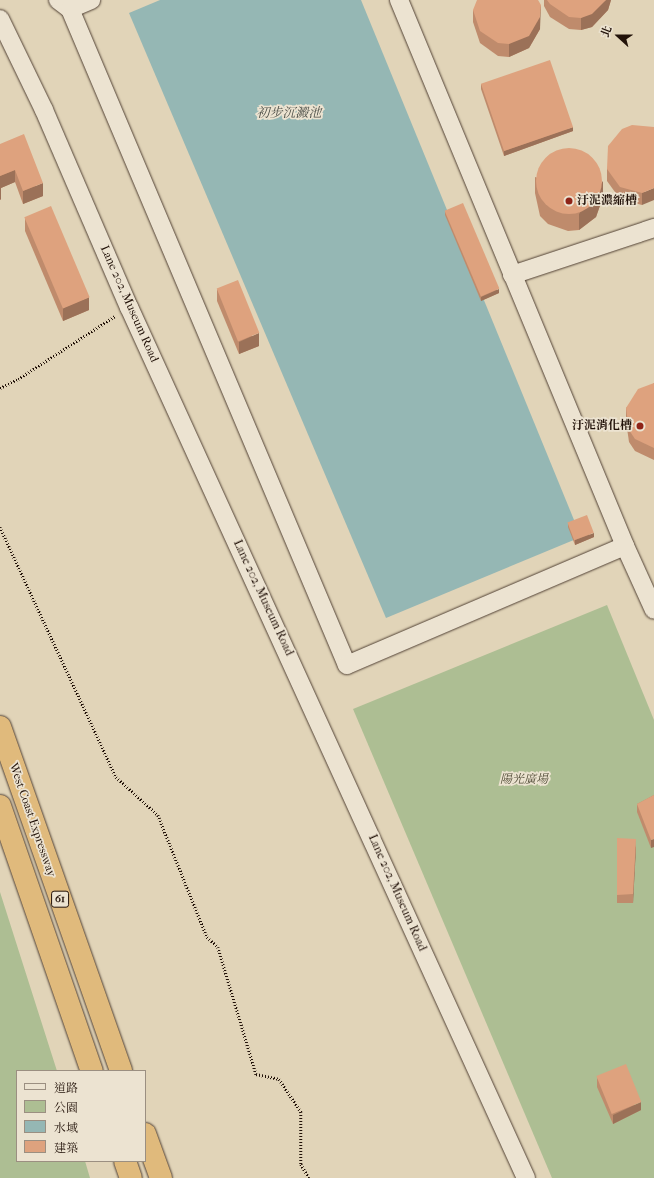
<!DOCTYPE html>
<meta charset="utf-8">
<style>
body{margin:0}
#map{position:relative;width:654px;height:1178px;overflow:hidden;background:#e1d4b8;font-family:"IM FELL French Canon","Noto Serif TC",serif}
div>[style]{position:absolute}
.green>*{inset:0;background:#adbe93}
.water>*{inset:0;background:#95b7b4}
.path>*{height:2.5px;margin-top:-1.25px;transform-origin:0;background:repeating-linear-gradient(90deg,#221209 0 1px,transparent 0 3px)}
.roads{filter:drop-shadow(0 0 1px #524235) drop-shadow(0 0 1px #524235)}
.minor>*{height:18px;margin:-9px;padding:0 9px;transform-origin:9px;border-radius:9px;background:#ece3d1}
.highway>*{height:22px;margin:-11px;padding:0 11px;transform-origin:11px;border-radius:11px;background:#e0ba7c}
.wall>*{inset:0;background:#bf8b6c}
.shaded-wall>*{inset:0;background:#9b7158}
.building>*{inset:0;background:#dea27e;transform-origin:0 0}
.round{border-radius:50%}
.dots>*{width:11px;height:11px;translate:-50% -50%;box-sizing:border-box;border:2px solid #ece3d1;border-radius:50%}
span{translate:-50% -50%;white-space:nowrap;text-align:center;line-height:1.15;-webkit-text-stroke:3.5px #ece3d1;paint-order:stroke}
.shield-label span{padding:1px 3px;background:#ece3d1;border:1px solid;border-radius:3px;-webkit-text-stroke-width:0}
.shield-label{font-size:11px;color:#221209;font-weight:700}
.poi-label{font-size:12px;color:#221209;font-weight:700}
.left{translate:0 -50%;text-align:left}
.right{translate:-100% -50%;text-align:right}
.street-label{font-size:12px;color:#221209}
.park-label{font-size:12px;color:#534e39;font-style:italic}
.water-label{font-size:13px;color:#4a4c45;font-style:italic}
.legend{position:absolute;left:16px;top:1070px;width:130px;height:92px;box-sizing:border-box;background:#ece3d1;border:1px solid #9b8f81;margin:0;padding:5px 7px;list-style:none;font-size:12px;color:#221209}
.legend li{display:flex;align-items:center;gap:8px;height:20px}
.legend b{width:20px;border:1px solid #9b8f81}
.north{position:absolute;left:598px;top:16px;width:40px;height:40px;-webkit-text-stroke:3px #ece3d1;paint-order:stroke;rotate:291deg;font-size:11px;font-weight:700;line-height:16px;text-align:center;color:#221209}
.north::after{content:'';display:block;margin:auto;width:14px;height:18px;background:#221209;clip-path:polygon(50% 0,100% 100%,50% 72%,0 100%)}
</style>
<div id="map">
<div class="green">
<i style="clip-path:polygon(607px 605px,654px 720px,654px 1178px,552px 1178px,353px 709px)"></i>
<i style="clip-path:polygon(0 892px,57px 1071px,17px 1071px,17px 1161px,85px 1161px,90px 1178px,0 1178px)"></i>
</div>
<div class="water">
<i style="clip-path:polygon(160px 0,361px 0,581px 537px,386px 618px,129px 13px)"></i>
</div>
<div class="path">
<i style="left:0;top:388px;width:20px;rotate:-27deg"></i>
<i style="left:18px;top:379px;width:116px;rotate:-33deg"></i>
<i style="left:0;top:527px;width:276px;rotate:65.1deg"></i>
<i style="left:116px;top:777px;width:57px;rotate:42.1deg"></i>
<i style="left:158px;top:815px;width:131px;rotate:68.1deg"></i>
<i style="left:207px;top:937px;width:15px;rotate:42deg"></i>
<i style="left:218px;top:947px;width:133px;rotate:73.3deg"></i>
<i style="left:256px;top:1074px;width:24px;rotate:12deg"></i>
<i style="left:279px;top:1079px;width:40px;rotate:56deg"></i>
<i style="left:301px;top:1112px;width:52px;rotate:90deg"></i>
<i style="left:301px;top:1164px;width:16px;rotate:60deg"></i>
</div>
<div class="roads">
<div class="minor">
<i style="left:58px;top:0;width:15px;rotate:37deg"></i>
<i style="left:70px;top:9px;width:712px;rotate:67.11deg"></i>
<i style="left:347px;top:665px;width:302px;rotate:-23.2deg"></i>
<i style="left:67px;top:0;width:9px;rotate:72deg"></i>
<i style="left:70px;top:9px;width:23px;rotate:-23deg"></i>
<i style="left:399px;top:0;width:591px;rotate:67.51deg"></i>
<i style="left:625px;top:546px;width:70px;rotate:65.6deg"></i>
<i style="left:0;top:19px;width:101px;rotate:64.2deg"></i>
<i style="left:44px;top:110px;width:215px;rotate:66.7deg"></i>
<i style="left:129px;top:307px;width:957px;rotate:65.5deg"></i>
<i style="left:512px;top:275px;width:150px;rotate:-18.3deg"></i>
</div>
<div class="highway">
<i style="left:0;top:727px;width:365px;rotate:70.6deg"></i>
<i style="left:0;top:806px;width:281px;rotate:70.9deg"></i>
<i style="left:145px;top:1134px;width:47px;rotate:70deg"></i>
<i style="left:125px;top:1161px;width:18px;rotate:71deg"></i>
</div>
</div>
<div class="wall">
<i style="clip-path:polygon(544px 0,611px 0,608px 10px,592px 27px,581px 30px,569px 29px,550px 17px,544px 6px)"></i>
<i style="clip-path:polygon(473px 10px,540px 29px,529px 48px,509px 57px,498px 56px,480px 43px,473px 22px)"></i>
<i style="clip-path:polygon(481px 84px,573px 131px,504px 156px,481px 89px)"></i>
<i style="clip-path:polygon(654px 127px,642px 205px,620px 199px,607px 181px,607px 169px)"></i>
<i style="clip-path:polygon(0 144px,43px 196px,23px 204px,15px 182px,1px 188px,1px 199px,0 200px)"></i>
<i style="clip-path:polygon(535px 177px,603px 197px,596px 217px,579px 230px,568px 231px,548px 224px,540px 216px,535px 193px)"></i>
<i style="clip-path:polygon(445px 211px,499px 293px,481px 301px,445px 215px)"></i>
<i style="clip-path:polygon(25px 218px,89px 310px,63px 321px,25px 231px)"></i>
<i style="clip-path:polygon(217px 289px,259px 346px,239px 354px,217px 301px)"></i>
<i style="clip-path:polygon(654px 383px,654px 460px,635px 451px,629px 442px,626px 421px,626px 408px)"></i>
<i style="clip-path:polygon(568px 523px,594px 537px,575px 545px,568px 527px)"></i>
<i style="clip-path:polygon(654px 795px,651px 848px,637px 812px,637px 804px)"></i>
<i style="clip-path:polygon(617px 838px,636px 847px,633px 903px,617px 903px)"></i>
<i style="clip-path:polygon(597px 1078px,641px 1110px,613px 1124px,597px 1087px)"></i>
</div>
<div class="shaded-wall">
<i style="clip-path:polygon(606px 0,611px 0,608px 10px,592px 27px,581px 30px,581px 18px)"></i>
<i style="clip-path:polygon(541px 5px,540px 29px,529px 48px,509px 57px,509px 44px)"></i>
<i style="clip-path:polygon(573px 127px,573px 131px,504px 156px,504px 151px)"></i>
<i style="clip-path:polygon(15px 170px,15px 182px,1px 188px,1px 199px,0 200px,0 176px)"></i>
<i style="clip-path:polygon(603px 181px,603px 197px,596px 217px,579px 230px,579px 214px)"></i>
<i style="clip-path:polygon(43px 183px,43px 196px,23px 204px,23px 191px)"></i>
<i style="clip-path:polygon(654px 188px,654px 200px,642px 205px,642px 193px)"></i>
<i style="clip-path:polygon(499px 289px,499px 293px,481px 301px,481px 297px)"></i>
<i style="clip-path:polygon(89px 297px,89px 310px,63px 321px,63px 308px)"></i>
<i style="clip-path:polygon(259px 333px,259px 346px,239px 354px,239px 342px)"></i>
<i style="clip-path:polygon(594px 533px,594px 537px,575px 545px,575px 540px)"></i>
<i style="clip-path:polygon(636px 839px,636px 847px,633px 903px,633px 894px)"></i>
<i style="clip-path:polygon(654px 839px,654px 847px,651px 848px,651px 840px)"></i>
<i style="clip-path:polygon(641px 1102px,641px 1110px,613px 1124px,613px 1115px)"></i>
</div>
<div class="building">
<i style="clip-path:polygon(477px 0,538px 0,541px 5px,540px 17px,529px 36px,509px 44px,498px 43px,480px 31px,473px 10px)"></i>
<i style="clip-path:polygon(547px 0,606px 0,592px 14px,581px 18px,569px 17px,550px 4px)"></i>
<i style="left:550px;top:60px;width:71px;height:73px;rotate:71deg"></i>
<i style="clip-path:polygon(632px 125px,654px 127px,654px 188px,642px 193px,620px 187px,607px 169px,608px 146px,622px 129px)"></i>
<i style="clip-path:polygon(24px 134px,43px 183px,23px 191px,15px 170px,0 176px,0 144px)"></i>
<i class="round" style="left:536px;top:148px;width:66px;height:66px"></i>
<i style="left:463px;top:203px;width:93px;height:20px;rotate:67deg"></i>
<i style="left:51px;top:206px;width:99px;height:29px;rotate:67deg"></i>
<i style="left:238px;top:280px;width:57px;height:23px;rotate:68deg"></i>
<i style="clip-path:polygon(654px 383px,654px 448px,635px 439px,629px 430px,626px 408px,638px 389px)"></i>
<i style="left:587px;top:515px;width:19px;height:21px;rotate:69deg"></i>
<i style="clip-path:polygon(654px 795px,654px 839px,651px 840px,637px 804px)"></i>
<i style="clip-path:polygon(617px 838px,636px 839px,633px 894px,617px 895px)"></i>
<i style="left:626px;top:1064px;width:41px;height:32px;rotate:68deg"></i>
</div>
<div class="dots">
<i style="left:569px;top:201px;background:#8f2418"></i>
<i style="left:640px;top:426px;background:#8f2418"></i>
</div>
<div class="shield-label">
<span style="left:60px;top:899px">61</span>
</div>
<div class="poi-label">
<span class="left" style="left:577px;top:201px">汙泥濃縮槽</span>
<span class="right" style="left:632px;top:426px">汙泥消化槽</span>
</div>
<div class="street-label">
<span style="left:129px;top:304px;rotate:66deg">Lane 202, Museum Road</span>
<span style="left:263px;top:598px;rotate:65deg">Lane 202, Museum Road</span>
<span style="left:32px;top:820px;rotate:71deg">West Coast Expressway</span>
<span style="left:397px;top:893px;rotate:66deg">Lane 202, Museum Road</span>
</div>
<div class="park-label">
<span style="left:524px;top:780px">陽光廣場</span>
</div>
<div class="water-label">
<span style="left:289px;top:113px">初步沉澱池</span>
</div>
<ul class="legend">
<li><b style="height:5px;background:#ece3d1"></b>道路</li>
<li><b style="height:11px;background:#adbe93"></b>公園</li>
<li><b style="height:11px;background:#95b7b4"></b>水域</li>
<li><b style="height:11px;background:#dea27e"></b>建築</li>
</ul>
<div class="north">北</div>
</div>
